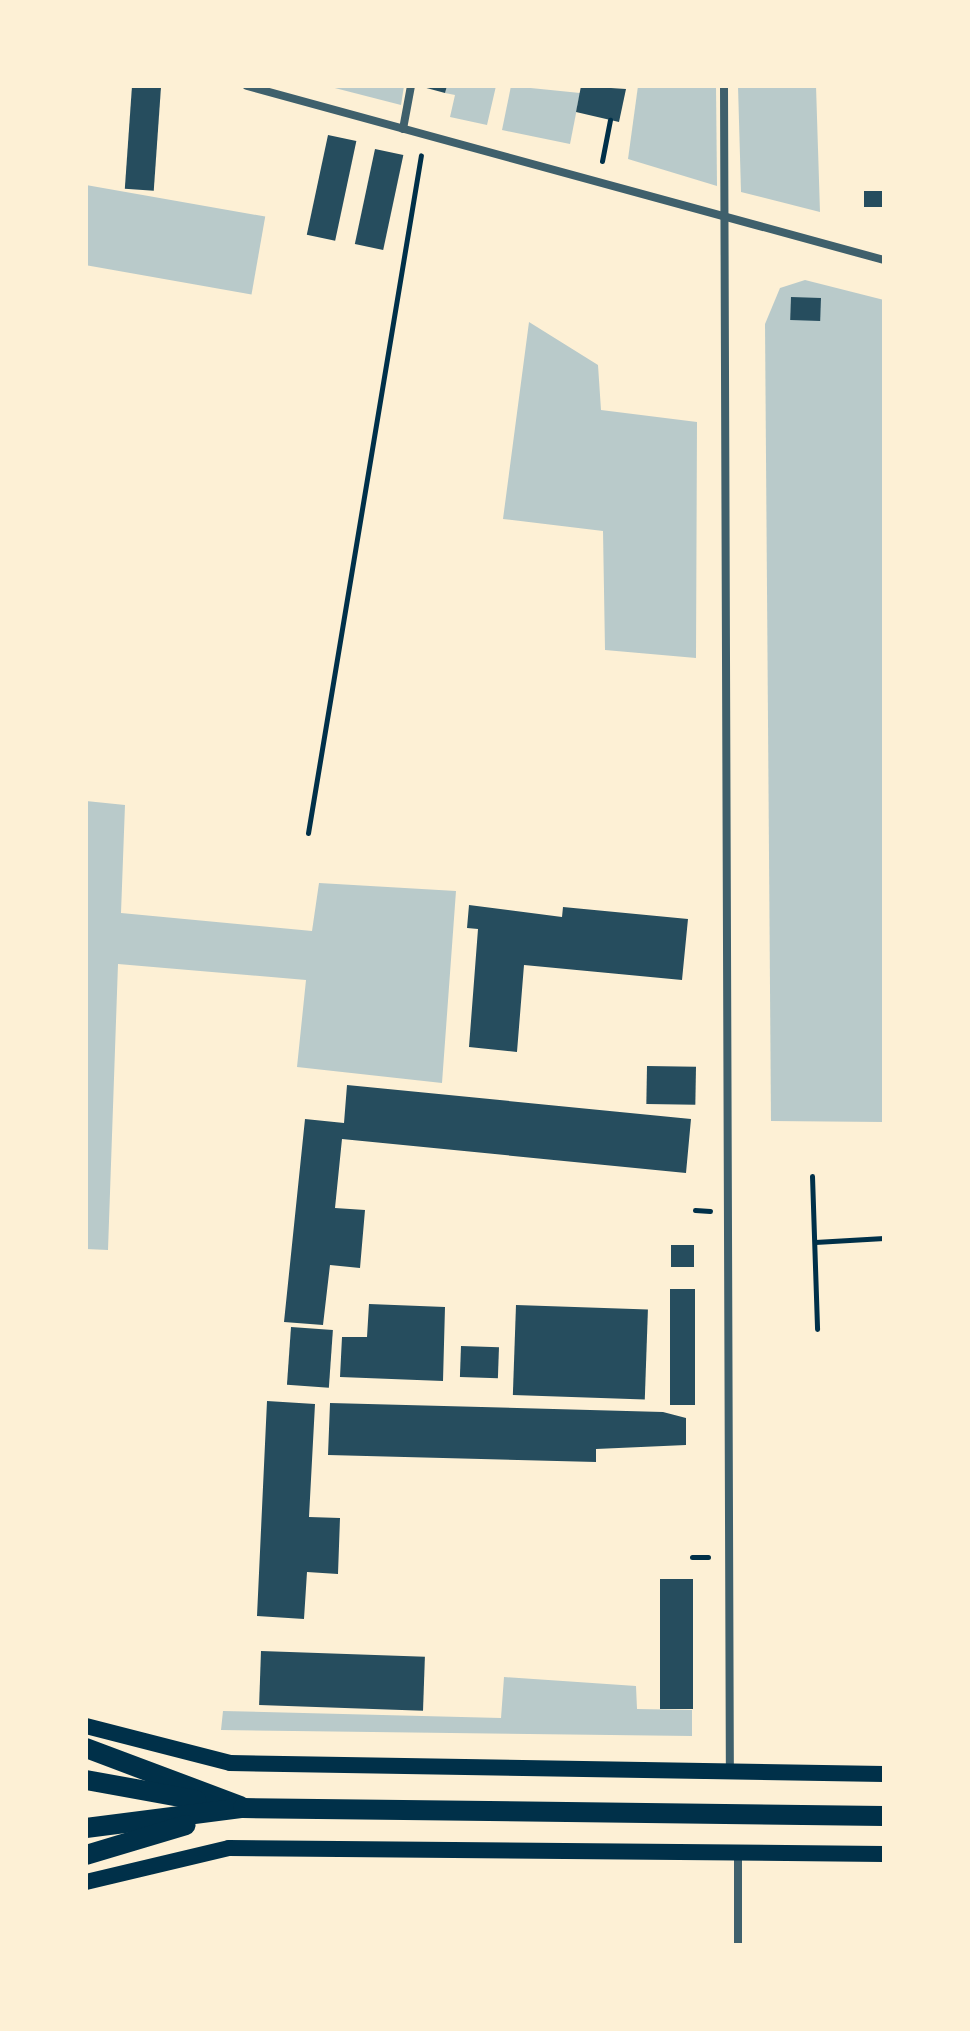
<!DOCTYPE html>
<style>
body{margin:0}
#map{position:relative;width:970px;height:2031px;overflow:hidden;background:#fdf0d5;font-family:Cabin,sans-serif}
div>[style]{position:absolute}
.green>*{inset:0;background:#b9caca;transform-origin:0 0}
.building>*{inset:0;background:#264d5e;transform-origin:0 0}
.path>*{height:5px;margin:-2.5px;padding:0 2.5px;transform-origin:2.5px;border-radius:2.5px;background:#003049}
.minor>*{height:8px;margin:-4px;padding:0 4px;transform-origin:4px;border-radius:4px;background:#3f606c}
.secondary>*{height:16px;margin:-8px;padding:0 8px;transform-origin:8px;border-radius:8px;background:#003049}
.primary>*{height:20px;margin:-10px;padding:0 10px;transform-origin:10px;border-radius:10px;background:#003049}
span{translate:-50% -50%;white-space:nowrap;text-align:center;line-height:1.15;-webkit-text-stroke:6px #fdf0d5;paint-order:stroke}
.frame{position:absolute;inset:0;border:88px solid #fdf0d5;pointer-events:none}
</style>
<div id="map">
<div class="green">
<i style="clip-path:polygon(327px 86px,404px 86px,401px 105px)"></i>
<i style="clip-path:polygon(447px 86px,496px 86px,487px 125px,450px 117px,455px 95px,445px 93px)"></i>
<i style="clip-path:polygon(511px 86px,580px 93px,570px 144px,502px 130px)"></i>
<i style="clip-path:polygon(638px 86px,716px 86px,717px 186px,628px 159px)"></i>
<i style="clip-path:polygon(738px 86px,816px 86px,820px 212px,741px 192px)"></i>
<i style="left:86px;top:185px;width:182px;height:79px;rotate:10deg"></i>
<i style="clip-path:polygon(805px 280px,884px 300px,884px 1122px,771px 1121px,765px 324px,780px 288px)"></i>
<i style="clip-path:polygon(529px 322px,598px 365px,601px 410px,697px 422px,696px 658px,605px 650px,603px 531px,503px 519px)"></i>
<i style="clip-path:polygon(86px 801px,125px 805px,121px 913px,312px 931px,319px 883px,456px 891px,442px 1083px,297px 1067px,306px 980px,118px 964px,108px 1250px,86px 1249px)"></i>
<i style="clip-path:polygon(504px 1677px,636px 1686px,637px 1709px,692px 1710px,692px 1736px,221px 1730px,223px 1711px,501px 1718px)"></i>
</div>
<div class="building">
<i style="left:132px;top:86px;width:29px;height:103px;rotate:4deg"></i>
<i style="clip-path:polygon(419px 86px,447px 86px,445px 93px)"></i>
<i style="clip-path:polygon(581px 86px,626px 89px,619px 122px,576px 112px)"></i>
<i style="left:328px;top:135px;width:29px;height:102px;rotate:12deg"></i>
<i style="left:375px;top:149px;width:29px;height:97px;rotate:12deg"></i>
<i style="left:864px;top:191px;width:20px;height:16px"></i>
<i style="left:791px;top:297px;width:30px;height:23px;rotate:2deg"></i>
<i style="clip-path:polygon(469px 905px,562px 917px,563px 907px,688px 919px,682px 980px,524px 965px,517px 1052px,469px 1047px,478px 929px,467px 928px)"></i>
<i style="left:647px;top:1066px;width:49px;height:38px;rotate:1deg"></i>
<i style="clip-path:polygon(347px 1085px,691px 1119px,686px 1173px,342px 1139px,335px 1208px,365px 1210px,360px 1268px,330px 1265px,323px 1325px,284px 1322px,305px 1119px,344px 1123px)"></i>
<i style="left:671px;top:1245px;width:23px;height:22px"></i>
<i style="left:670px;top:1289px;width:25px;height:116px"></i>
<i style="clip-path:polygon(369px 1304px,445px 1307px,443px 1381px,340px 1377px,342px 1337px,367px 1337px)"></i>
<i style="left:516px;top:1305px;width:132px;height:90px;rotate:2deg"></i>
<i style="left:291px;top:1327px;width:42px;height:58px;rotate:4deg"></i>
<i style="left:461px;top:1346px;width:38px;height:31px;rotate:2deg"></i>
<i style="clip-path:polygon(267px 1401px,315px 1404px,309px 1517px,340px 1518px,338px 1574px,307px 1572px,304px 1619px,257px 1616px)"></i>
<i style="clip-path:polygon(330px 1403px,663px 1412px,686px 1418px,686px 1445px,596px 1449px,596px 1462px,328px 1455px)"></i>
<i style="left:660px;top:1579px;width:33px;height:130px"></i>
<i style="left:261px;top:1651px;width:164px;height:54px;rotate:2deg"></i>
</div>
<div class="path">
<i style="left:602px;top:161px;width:42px;rotate:-79deg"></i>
<i style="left:308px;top:833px;width:687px;rotate:-80.54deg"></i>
<i style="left:812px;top:1176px;width:153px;rotate:88.1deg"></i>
<i style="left:695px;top:1210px;width:15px;rotate:4deg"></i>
<i style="left:815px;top:1242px;width:69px;rotate:-3.3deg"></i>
<i style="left:692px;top:1557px;width:16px"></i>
</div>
<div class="minor">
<i style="left:247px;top:86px;width:660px;rotate:15.28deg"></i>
<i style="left:724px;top:86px;width:1684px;rotate:89.8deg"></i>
<i style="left:403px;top:129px;width:44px;rotate:-79.5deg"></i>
<i style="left:738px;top:1945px;width:95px;rotate:-90deg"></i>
</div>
<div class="secondary">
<i style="left:86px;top:1726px;width:149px;rotate:14.4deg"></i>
<i style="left:230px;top:1763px;width:654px;rotate:0.96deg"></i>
<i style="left:86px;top:1882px;width:147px;rotate:-13.4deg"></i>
<i style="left:229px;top:1848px;width:655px;rotate:0.52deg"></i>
</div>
<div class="primary">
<i style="left:86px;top:1748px;width:165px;rotate:20.6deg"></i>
<i style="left:86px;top:1780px;width:112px;rotate:10.3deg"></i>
<i style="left:86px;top:1828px;width:158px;rotate:-7.3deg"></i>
<i style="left:243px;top:1808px;width:641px;rotate:0.72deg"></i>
<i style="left:86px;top:1855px;width:104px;rotate:-16.7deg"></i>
</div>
<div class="frame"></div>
</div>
